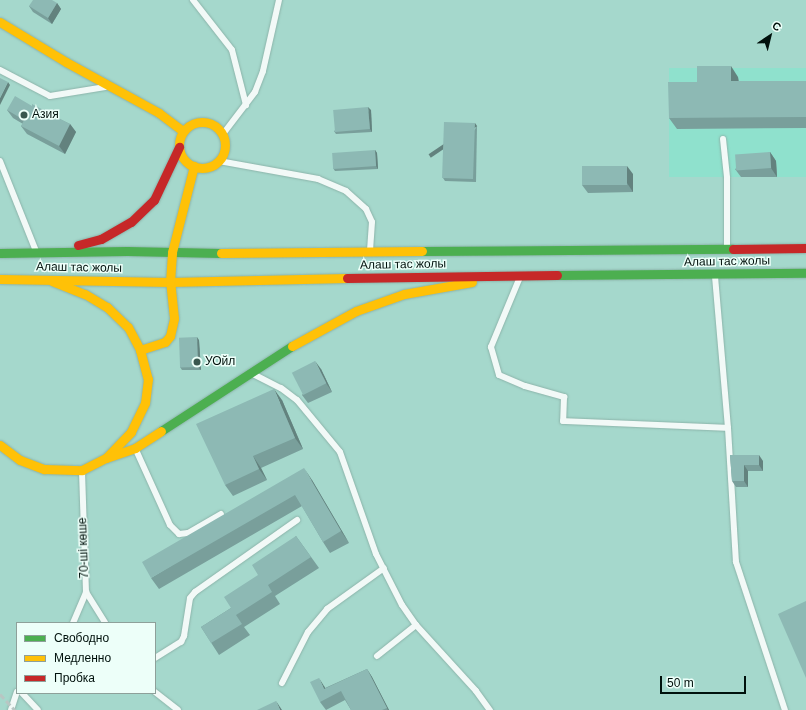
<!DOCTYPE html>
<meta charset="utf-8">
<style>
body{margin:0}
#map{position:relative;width:806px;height:710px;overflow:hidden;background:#a5d8cc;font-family:Arial,sans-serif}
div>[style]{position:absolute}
.built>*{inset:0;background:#8fe1cd;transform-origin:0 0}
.roads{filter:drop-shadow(0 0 1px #8cb4aa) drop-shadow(0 0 1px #8cb4aa)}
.lane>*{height:6px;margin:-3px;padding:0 3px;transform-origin:3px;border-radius:3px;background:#f2f9f7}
.fast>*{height:9px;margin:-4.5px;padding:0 4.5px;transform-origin:4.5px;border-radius:4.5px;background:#4caf50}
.slow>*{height:9px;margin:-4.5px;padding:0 4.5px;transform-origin:4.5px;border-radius:4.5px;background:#ffc107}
.slow>.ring{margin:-4.5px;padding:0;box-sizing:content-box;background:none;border:9px solid #ffc107;border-radius:50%}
.jam>*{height:9px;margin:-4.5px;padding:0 4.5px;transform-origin:4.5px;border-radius:4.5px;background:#c62828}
.rail>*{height:3px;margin-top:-1.5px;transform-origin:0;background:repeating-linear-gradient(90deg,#b8c6c3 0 6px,transparent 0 9px)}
.wall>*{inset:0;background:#799f9b}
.shaded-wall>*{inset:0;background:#63827e;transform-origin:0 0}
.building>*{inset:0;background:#8db9b4;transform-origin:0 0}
.dots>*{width:11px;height:11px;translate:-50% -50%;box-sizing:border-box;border:2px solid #edfff9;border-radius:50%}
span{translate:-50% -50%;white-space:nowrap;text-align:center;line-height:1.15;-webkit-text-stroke:3px #edfff9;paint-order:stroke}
.poi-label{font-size:12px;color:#00110c}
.left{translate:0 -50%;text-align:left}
.street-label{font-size:12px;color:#00110c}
.legend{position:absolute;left:16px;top:622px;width:140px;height:72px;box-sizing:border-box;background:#edfff9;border:1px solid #8ea09a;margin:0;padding:5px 7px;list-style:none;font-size:12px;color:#00110c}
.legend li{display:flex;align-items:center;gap:8px;height:20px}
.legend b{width:20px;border:1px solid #8ea09a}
.north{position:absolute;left:750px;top:16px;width:40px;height:40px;-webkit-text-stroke:3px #edfff9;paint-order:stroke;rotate:35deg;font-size:11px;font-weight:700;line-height:16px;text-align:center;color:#00110c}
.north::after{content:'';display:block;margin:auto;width:14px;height:18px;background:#00110c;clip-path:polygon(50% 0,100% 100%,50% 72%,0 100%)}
.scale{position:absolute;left:660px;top:676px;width:86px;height:18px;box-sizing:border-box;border:2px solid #00110c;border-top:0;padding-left:5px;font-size:12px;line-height:14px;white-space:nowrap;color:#00110c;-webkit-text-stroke:3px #edfff9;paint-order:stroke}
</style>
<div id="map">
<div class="built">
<i style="left:806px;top:68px;width:109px;height:137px;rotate:90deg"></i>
</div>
<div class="roads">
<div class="lane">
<i style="left:193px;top:0;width:63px;rotate:52deg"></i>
<i style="left:232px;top:50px;width:57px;rotate:75.7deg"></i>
<i style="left:0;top:70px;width:56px;rotate:27.5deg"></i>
<i style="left:50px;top:96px;width:56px;rotate:-9.3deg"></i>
<i style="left:223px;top:134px;width:53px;rotate:-52.7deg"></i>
<i style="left:255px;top:92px;width:22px;rotate:-69deg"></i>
<i style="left:263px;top:71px;width:73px;rotate:-77.3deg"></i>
<i style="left:723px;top:139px;width:39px;rotate:84deg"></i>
<i style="left:727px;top:178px;width:68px;rotate:90deg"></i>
<i style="left:0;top:161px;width:97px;rotate:68.2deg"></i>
<i style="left:219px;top:161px;width:101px;rotate:10.3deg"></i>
<i style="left:318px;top:179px;width:30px;rotate:23deg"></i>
<i style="left:346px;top:191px;width:27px;rotate:42deg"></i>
<i style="left:366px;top:209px;width:14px;rotate:65deg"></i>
<i style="left:372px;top:222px;width:27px;rotate:94deg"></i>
<i style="left:520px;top:277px;width:76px;rotate:112.5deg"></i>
<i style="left:491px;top:347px;width:29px;rotate:74deg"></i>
<i style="left:499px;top:375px;width:28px;rotate:23deg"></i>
<i style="left:525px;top:386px;width:41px;rotate:15.8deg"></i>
<i style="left:564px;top:397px;width:24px;rotate:92deg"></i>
<i style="left:563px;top:421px;width:165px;rotate:2.4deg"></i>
<i style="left:728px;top:428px;width:153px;rotate:-94.9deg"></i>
<i style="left:253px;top:374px;width:31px;rotate:27deg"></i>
<i style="left:281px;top:388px;width:20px;rotate:37deg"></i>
<i style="left:297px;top:400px;width:67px;rotate:50.4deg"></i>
<i style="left:340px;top:452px;width:108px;rotate:70.6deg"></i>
<i style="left:376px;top:554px;width:57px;rotate:63deg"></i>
<i style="left:402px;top:605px;width:24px;rotate:55deg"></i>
<i style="left:416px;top:625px;width:89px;rotate:47.7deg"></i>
<i style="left:476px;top:691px;width:24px;rotate:54deg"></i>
<i style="left:728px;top:428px;width:134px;rotate:86.6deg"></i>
<i style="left:736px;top:562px;width:156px;rotate:71.7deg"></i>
<i style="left:136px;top:450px;width:82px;rotate:65.6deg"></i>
<i style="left:170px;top:525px;width:13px;rotate:45deg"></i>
<i style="left:179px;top:534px;width:9px;rotate:-6deg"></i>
<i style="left:188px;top:533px;width:38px;rotate:-30deg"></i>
<i style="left:86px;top:592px;width:36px;rotate:58deg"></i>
<i style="left:73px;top:623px;width:34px;rotate:-67deg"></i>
<i style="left:86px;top:592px;width:121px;rotate:-91.9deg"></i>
<i style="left:377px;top:656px;width:50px;rotate:-38.5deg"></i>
<i style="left:155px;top:658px;width:31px;rotate:-32deg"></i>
<i style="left:181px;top:642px;width:7px;rotate:-63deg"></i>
<i style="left:184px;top:636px;width:38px;rotate:-81deg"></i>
<i style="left:190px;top:598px;width:8px;rotate:-50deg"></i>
<i style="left:195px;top:592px;width:125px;rotate:-35.2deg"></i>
<i style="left:282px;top:683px;width:57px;rotate:-63deg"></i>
<i style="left:308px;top:632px;width:30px;rotate:-50deg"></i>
<i style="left:327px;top:609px;width:70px;rotate:-35.7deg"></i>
<i style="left:155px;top:692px;width:29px;rotate:38deg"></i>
<i style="left:22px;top:693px;width:23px;rotate:47deg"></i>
<i style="left:11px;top:710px;width:19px;rotate:-72deg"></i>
</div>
<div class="fast">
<i style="left:422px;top:251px;width:311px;rotate:-0.4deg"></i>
<i style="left:0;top:253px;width:127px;rotate:-0.9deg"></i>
<i style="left:127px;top:251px;width:94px;rotate:1.2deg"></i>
<i style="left:557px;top:275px;width:249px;rotate:-0.5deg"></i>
<i style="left:161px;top:431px;width:156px;rotate:-33deg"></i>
</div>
<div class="slow">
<i style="left:0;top:22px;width:77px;rotate:31.2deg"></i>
<i style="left:66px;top:62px;width:106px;rotate:28.7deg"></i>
<i style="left:159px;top:113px;width:30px;rotate:37deg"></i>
<i class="ring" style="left:179px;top:122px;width:37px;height:37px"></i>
<i style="left:221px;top:253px;width:201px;rotate:-0.6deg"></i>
<i style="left:0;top:279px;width:170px;rotate:1deg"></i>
<i style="left:170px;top:282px;width:177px;rotate:-1.3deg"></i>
<i style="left:52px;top:281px;width:35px;rotate:22deg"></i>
<i style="left:85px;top:294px;width:26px;rotate:31deg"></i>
<i style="left:107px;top:307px;width:29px;rotate:44deg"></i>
<i style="left:128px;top:327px;width:26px;rotate:62deg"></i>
<i style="left:140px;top:350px;width:30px;rotate:75deg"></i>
<i style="left:148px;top:379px;width:24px;rotate:97deg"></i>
<i style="left:145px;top:403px;width:32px;rotate:116deg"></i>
<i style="left:131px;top:432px;width:36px;rotate:134deg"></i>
<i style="left:292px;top:346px;width:73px;rotate:-28.7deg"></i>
<i style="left:356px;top:311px;width:51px;rotate:-19.5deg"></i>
<i style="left:404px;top:294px;width:69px;rotate:-10deg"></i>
<i style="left:140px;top:350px;width:26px;rotate:-18deg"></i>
<i style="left:165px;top:342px;width:8px;rotate:-50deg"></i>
<i style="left:170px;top:336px;width:18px;rotate:-77deg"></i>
<i style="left:174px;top:318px;width:36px;rotate:-96deg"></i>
<i style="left:170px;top:282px;width:30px;rotate:-86deg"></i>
<i style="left:172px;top:252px;width:89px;rotate:-75.7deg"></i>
<i style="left:0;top:445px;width:25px;rotate:37deg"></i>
<i style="left:20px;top:460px;width:26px;rotate:21deg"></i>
<i style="left:44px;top:469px;width:38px;rotate:2deg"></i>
<i style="left:82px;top:470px;width:27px;rotate:-27deg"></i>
<i style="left:106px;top:458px;width:31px;rotate:-19deg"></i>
<i style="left:135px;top:448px;width:31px;rotate:-33deg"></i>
</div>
<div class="jam">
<i style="left:78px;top:245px;width:24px;rotate:-15deg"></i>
<i style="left:101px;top:239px;width:34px;rotate:-30deg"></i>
<i style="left:131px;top:222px;width:32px;rotate:-44deg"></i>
<i style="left:154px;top:200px;width:59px;rotate:-64.7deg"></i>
<i style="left:733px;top:249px;width:73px;rotate:-0.8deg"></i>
<i style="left:347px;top:278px;width:210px;rotate:-0.8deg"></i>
</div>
</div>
<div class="rail">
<i style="left:0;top:694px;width:22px;rotate:47deg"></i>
</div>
<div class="wall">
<i style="clip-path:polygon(57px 3px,61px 9px,52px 24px,33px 12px,29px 6px)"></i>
<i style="clip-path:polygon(738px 77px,739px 81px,806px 81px,806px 128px,677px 129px,669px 118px,697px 82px)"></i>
<i style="clip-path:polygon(32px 106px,70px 124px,76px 132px,65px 154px,27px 134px,21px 126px,23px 124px,13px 118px,7px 110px)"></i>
<i style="clip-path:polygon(371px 110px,372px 132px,336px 134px,334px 131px)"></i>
<i style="clip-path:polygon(477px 126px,476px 182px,445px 181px,443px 178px)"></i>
<i style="clip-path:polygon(375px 150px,377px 153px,378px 169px,335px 171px,333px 168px)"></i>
<i style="clip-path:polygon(770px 152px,776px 161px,777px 177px,741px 177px,735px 169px)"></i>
<i style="clip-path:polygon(633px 174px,633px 192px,588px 193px,582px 185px)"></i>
<i style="clip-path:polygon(199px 340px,201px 370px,182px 370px,180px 367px)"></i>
<i style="clip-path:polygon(321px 369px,332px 392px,308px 403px,302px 395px)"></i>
<i style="clip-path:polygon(282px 400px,303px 449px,261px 468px,267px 480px,233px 496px,225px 485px)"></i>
<i style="clip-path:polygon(730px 455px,763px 461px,763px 471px,748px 471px,748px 487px,736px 487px,732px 481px)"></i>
<i style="clip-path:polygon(312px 480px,349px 543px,330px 553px,323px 542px,302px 506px,159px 589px,151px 578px)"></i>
<i style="clip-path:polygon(296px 536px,319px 568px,275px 596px,280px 604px,244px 627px,250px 635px,219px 655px,201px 627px,231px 608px)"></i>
<i style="clip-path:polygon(367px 669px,372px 677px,389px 710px,351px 710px,345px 700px,326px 710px,320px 702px,324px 686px,325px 688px)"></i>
</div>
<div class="shaded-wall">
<i style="clip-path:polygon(57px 3px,61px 9px,52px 24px,48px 18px)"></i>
<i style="clip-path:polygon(731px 66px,738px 77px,739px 93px,731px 81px)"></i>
<i style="clip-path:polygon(8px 82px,10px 85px,0 105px,0 98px)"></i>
<i style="clip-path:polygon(368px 107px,371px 110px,372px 132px,370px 129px)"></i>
<i style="left:475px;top:123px;width:4px;height:56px;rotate:56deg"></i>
<i style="clip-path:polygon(70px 124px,76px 132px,65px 154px,59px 146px)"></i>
<i style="clip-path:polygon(375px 150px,377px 153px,378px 169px,376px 166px)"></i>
<i style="clip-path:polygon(770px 152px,776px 161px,777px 177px,771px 168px)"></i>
<i style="clip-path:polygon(627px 166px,633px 174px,633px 192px,627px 183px)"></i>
<i style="clip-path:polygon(197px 337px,199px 340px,201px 370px,198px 367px)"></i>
<i style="clip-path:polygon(315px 361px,321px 369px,332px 392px,326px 383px)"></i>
<i style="clip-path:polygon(274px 389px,282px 400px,303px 449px,295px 438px)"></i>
<i style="clip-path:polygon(759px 455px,763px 461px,763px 471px,759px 465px)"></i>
<i style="clip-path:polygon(253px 456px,261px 468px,267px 480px,259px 469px)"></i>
<i style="clip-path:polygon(744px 465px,748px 471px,748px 487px,744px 481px)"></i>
<i style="clip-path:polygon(304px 468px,312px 480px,349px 543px,341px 531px)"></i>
<i style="clip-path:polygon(367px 669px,372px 677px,389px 710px,388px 710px,387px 708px)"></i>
<i style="clip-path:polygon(319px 678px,324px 686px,330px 697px,324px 689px)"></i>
<i style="clip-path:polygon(276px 701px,282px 710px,280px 710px)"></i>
</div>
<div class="building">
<i style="clip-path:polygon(33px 0,52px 0,57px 3px,48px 18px,29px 6px)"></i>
<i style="clip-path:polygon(697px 66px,731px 66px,731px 81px,806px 81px,806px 117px,669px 118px,668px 82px,697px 82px)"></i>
<i style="clip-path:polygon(0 78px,8px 82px,0 98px)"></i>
<i style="clip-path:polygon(15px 96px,32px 106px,32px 104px,70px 124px,59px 146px,21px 126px,24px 120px,7px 110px)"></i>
<i style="left:368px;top:107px;width:22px;height:35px;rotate:85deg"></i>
<i style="left:444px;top:122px;width:31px;height:56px;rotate:2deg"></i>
<i style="left:375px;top:150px;width:16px;height:43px;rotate:86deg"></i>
<i style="left:770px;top:152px;width:16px;height:35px;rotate:86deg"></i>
<i style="left:582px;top:166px;width:45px;height:19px"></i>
<i style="left:197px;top:337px;width:30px;height:18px;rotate:88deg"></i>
<i style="left:315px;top:361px;width:25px;height:26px;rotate:63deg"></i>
<i style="clip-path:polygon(274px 389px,295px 438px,253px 456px,259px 469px,225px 485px,196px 424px)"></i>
<i style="clip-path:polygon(730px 455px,759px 455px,759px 465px,744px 465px,744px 481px,732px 481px)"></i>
<i style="clip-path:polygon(304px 468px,341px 531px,323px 542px,295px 495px,151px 578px,142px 562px)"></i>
<i style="clip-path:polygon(296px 536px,311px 557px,268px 585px,272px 592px,236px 615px,242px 624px,211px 643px,201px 627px,231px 608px,224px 597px,258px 575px,252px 565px)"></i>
<i style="clip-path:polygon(806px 601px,806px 678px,778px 614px)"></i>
<i style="clip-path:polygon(367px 669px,387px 708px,382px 710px,351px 710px,341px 691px,320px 702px,310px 682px,319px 678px,324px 689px)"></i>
<i style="clip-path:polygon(276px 701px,280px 710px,257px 710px)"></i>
</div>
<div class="dots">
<i style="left:24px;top:115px;background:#3a574f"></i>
<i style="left:197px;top:362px;background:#3a574f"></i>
</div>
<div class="poi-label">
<span class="left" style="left:32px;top:115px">Азия</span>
<span class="left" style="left:205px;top:362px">УОйл</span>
</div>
<div class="street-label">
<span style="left:727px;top:262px;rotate:-1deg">Алаш тас жолы</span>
<span style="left:403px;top:265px;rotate:-1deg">Алаш тас жолы</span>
<span style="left:79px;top:268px;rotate:1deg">Алаш тас жолы</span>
<span style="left:84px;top:548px;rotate:-92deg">70-ші көше</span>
</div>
<ul class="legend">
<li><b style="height:5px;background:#4caf50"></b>Свободно</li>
<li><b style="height:5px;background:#ffc107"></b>Медленно</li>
<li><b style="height:5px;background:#c62828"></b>Пробка</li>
</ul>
<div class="north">С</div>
<div class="scale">50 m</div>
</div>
